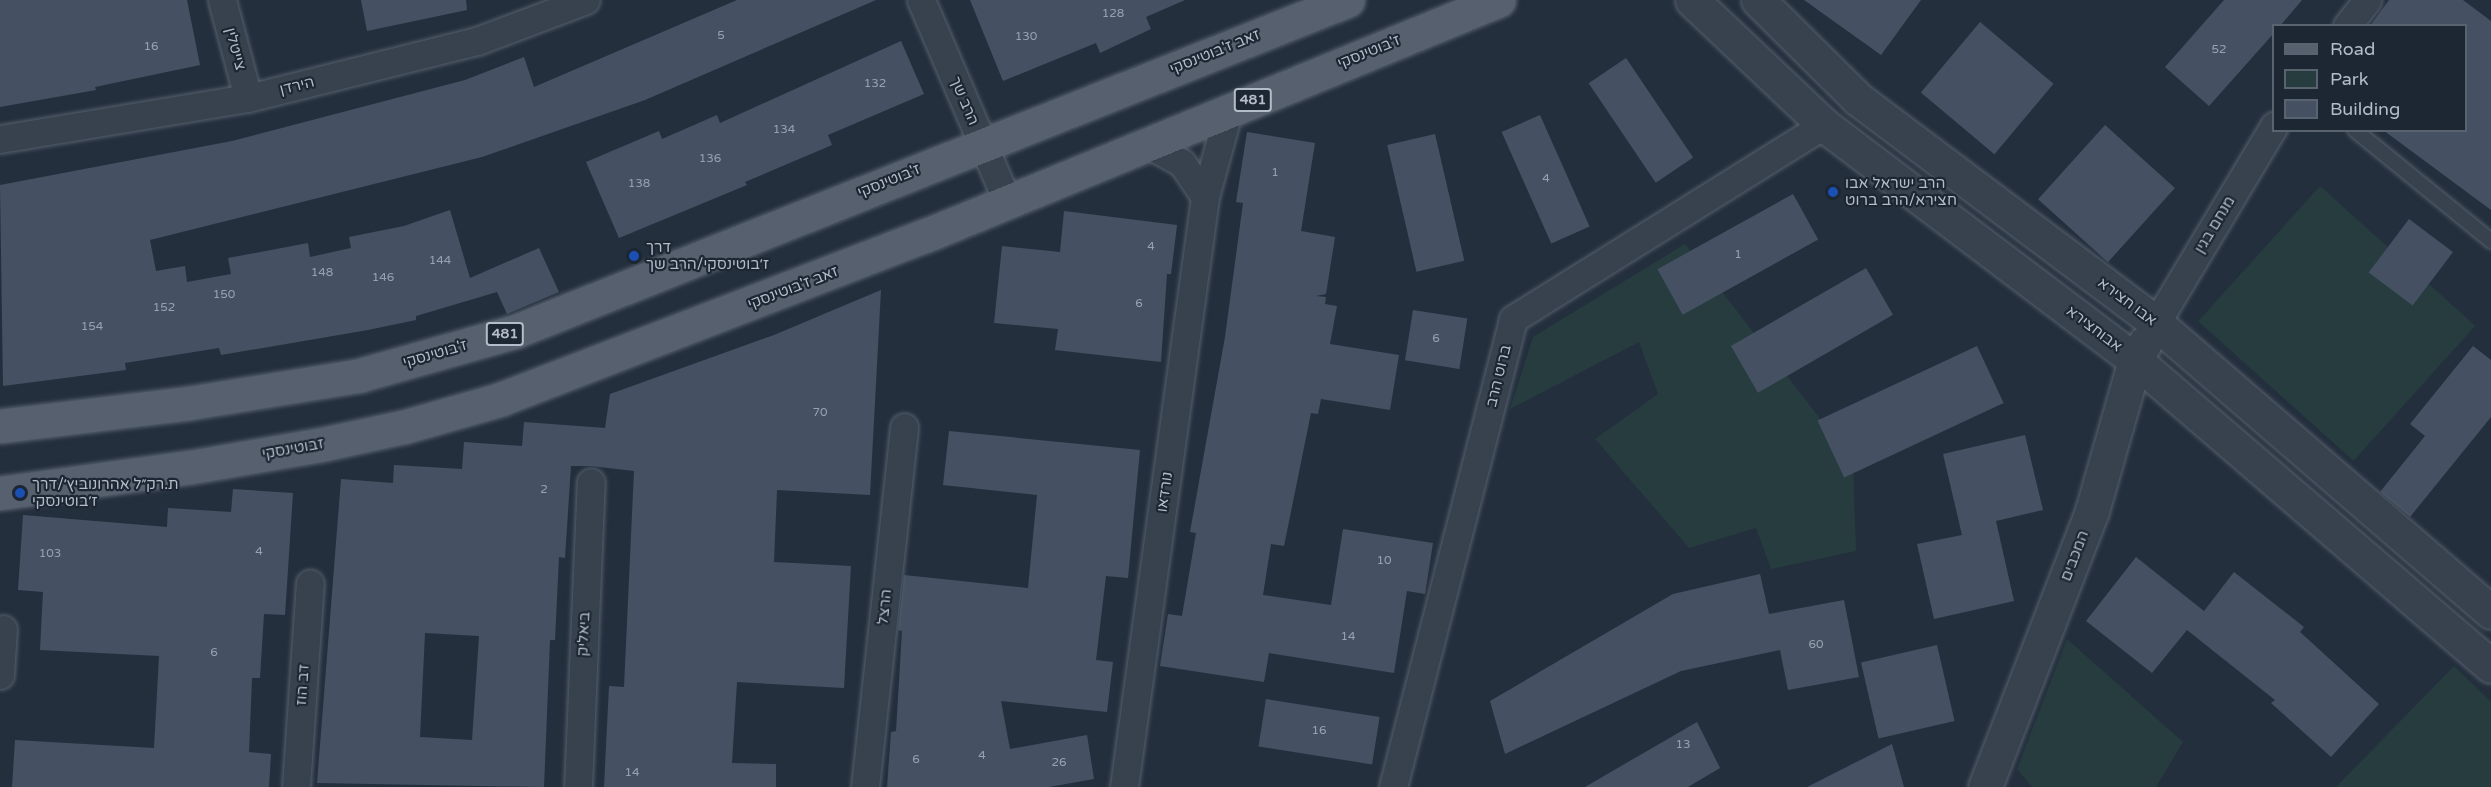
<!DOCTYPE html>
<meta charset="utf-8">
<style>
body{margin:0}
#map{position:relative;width:2491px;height:787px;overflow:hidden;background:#242f3e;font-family:"Varela Round","Noto Sans Hebrew",sans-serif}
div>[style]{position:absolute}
.green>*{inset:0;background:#263c3f;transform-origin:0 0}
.building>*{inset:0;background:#455162;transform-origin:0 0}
.roads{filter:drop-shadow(0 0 2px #565f6c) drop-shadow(0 0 2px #565f6c)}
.service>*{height:14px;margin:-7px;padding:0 7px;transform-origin:7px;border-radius:7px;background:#38414e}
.minor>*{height:27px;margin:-13.5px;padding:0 13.5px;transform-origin:13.5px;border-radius:13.5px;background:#38414e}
.tertiary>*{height:33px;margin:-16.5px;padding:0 16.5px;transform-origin:16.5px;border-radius:16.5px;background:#38414e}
.primary>*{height:33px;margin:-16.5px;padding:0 16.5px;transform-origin:16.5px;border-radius:16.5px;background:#56606e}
.dots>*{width:16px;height:16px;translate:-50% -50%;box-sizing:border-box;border:3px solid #1d2633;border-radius:50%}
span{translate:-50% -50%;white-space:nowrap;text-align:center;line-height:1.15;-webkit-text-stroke:4.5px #1d2633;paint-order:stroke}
.number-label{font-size:12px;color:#98a1af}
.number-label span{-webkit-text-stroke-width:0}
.shield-label span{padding:2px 4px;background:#1d2633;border:2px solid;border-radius:4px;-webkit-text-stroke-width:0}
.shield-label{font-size:14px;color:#b4bcc9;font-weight:700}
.street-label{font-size:15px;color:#b4bcc9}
.poi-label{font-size:15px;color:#b4bcc9}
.left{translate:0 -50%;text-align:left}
.legend{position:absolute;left:2272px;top:24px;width:195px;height:108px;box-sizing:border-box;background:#1d2633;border:2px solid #59626f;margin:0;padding:8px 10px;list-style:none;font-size:18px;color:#b4bcc9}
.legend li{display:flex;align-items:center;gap:12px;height:30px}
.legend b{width:30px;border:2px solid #59626f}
</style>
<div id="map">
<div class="green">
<i style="left:2320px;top:186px;width:209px;height:182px;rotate:42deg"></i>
<i style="clip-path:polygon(1685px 244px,1853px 461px,1856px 551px,1771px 569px,1756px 528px,1689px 548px,1595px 439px,1658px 394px,1639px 342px,1510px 409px,1533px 337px)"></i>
<i style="clip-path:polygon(2067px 639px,2183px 742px,2156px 787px,2032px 787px,2017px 769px)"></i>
<i style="clip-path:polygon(2454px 666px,2491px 702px,2491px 787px,2336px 787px)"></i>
</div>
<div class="building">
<i style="clip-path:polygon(0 0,187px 0,200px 65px,95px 87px,96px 90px,0 107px)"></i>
<i style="clip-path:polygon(361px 0,466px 0,467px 10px,367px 31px)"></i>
<i style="clip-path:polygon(737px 0,876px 0,645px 100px,482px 157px,150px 240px,156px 271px,185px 266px,187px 282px,231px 274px,228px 258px,308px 243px,310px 257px,351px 248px,349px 237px,404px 226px,450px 210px,470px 278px,539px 248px,559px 292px,507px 314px,497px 292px,416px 316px,416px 320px,368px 330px,221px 355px,219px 348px,125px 363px,126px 370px,3px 386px,0 185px,232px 141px,465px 80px,524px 57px,534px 87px)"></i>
<i style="clip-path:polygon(970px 0,1185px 0,1146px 17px,1151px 29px,1100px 53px,1096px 43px,1003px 81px)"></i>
<i style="clip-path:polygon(1804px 0,1921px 0,1881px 55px)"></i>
<i style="clip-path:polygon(2224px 0,2302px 0,2280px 26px,2274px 26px,2274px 33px,2209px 106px,2165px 67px)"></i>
<i style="clip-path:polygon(2389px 0,2463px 0,2491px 21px,2491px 210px,2383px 130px,2466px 130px,2466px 26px,2370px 26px)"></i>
<i style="left:1980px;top:22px;width:96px;height:92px;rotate:40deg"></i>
<i style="clip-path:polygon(901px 41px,924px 94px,828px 135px,832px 145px,745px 182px,747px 185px,619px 238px,586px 162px,659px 131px,662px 139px,717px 115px,720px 123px)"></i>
<i style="left:1626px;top:58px;width:120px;height:45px;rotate:56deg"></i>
<i style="left:1540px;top:115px;width:122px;height:42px;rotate:66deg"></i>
<i style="left:2105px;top:125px;width:94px;height:100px;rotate:42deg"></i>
<i style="clip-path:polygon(1247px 132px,1315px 143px,1301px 231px,1335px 237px,1326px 294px,1316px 296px,1326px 297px,1325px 304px,1337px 306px,1330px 344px,1399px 355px,1390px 410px,1321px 399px,1318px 414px,1311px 413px,1284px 546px,1271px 544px,1263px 595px,1331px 605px,1343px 529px,1433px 543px,1425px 594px,1407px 591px,1394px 673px,1269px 653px,1264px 682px,1160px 666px,1168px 614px,1182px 616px,1196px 533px,1190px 532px,1225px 337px,1243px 203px,1236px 202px)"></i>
<i style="left:1435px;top:134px;width:130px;height:49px;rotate:77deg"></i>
<i style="left:1793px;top:194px;width:52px;height:155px;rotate:61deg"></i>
<i style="clip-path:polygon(1064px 211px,1177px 225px,1171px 274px,1167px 274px,1161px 362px,1055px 350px,1058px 329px,994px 323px,1002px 246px,1060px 252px)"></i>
<i style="left:2409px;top:219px;width:55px;height:67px;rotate:37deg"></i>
<i style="left:1866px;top:268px;width:54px;height:156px;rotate:60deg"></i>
<i style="clip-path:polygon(evenodd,881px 290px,870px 495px,777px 490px,774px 562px,851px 566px,844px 688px,737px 682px,732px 763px,776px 764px,776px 787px,604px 787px,609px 686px,624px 687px,634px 471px,591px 466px,571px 466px,565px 558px,559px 557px,555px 640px,550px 640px,544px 787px,317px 783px,341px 479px,393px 483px,394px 465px,462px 469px,464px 442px,522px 446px,524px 422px,605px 428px,610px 394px,774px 335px,881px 290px,425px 633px,479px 636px,472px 740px,420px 737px,425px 633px)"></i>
<i style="left:1413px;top:310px;width:55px;height:51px;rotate:9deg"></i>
<i style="left:1977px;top:346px;width:63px;height:176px;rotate:65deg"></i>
<i style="clip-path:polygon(2473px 346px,2491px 360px,2491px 417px,2410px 517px,2380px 492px,2425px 436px,2410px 424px)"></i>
<i style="clip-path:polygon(949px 431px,1140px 450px,1128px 578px,1106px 576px,1096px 660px,1113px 662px,1107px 712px,1001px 701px,1010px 749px,1087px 735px,1094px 779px,1049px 787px,887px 787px,891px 732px,896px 731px,902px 631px,898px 630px,904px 575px,1028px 588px,1037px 495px,943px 485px)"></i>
<i style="clip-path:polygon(2025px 435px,2043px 510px,1996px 521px,2014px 601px,1934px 619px,1917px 544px,1962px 535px,1943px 454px)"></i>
<i style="clip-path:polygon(233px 489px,293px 493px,285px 615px,264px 614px,260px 678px,252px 678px,249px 752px,271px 754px,269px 787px,12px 787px,15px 740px,154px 748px,159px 656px,40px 650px,43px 592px,18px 590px,23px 515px,167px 527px,168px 508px,231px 512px)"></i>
<i style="clip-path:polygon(2136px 557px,2204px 611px,2234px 572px,2304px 627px,2300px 632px,2379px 704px,2331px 757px,2271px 703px,2275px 700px,2187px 630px,2152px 673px,2086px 621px)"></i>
<i style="clip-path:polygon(1760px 574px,1769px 614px,1844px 600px,1859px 677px,1788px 690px,1780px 650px,1681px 671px,1505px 754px,1490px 701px,1673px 594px)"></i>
<i style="left:1937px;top:645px;width:78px;height:78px;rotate:77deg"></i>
<i style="left:1266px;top:699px;width:115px;height:48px;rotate:9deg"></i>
<i style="clip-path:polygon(1697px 722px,1720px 768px,1688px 787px,1585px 787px)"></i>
<i style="clip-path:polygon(1892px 744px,1904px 787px,1807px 787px)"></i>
</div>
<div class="roads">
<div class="service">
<i style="left:2355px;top:130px;width:176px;rotate:39.2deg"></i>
</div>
<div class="minor">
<i style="left:222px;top:0;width:101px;rotate:75.1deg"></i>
<i style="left:921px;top:0;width:219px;rotate:66.8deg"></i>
<i style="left:2347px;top:26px;width:33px;rotate:-52deg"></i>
<i style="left:0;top:139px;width:251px;rotate:-9.4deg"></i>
<i style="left:248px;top:98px;width:236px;rotate:-14deg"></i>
<i style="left:477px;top:41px;width:116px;rotate:-20.6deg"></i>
<i style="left:1146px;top:143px;width:41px;rotate:29.1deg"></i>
<i style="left:1182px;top:163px;width:41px;rotate:55.9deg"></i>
<i style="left:2156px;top:323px;width:230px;rotate:-59.1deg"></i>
<i style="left:0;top:675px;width:46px;rotate:-86.3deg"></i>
<i style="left:296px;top:787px;width:204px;rotate:-86.1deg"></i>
<i style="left:578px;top:787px;width:305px;rotate:-87.6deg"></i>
<i style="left:865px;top:787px;width:362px;rotate:-83.8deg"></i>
<i style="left:1124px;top:787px;width:596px;rotate:-82.18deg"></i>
<i style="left:1205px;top:197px;width:91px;rotate:-74.7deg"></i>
<i style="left:1393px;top:787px;width:483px;rotate:-75.6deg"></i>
<i style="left:1513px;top:319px;width:367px;rotate:-32deg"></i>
</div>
<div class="tertiary">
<i style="left:1692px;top:0;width:182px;rotate:43.4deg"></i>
<i style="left:1824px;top:125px;width:390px;rotate:37.1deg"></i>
<i style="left:2135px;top:360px;width:469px;rotate:40.7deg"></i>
<i style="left:1758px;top:0;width:141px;rotate:44.7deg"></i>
<i style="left:1858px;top:99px;width:373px;rotate:36.9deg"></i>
<i style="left:2156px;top:323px;width:442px;rotate:40.8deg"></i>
<i style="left:1985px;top:787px;width:296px;rotate:-68.8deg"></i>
<i style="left:2092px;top:511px;width:157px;rotate:-74.1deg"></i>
<i style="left:2135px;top:360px;width:20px;rotate:-60deg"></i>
</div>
<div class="primary">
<i style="left:0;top:426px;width:190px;rotate:-6.9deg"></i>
<i style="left:189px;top:403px;width:174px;rotate:-9.2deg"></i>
<i style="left:361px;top:375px;width:161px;rotate:-15.8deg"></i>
<i style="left:516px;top:331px;width:895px;rotate:-21.69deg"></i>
<i style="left:0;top:493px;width:193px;rotate:-7.8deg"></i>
<i style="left:191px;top:467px;width:130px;rotate:-9.8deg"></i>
<i style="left:319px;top:445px;width:86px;rotate:-12.1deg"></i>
<i style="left:403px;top:427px;width:102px;rotate:-15.9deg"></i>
<i style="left:501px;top:399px;width:456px;rotate:-21.1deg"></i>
<i style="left:927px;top:235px;width:618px;rotate:-22.33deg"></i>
</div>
</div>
<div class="dots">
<i style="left:1833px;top:192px;background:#1a4fb4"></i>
<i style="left:634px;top:256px;background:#1a4fb4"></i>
<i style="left:20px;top:493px;background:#1a4fb4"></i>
</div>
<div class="number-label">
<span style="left:1113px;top:14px">128</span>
<span style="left:721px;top:36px">5</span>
<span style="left:1026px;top:37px">130</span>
<span style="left:151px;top:47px">16</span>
<span style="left:2219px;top:50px">52</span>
<span style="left:875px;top:84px">132</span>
<span style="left:784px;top:130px">134</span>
<span style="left:710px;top:159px">136</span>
<span style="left:1275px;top:173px">1</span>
<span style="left:1546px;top:179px">4</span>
<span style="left:639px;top:184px">138</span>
<span style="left:1151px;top:247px">4</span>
<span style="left:1738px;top:255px">1</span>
<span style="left:440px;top:261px">144</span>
<span style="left:322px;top:273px">148</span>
<span style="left:383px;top:278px">146</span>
<span style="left:224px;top:295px">150</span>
<span style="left:1139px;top:304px">6</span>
<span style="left:164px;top:308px">152</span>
<span style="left:92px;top:327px">154</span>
<span style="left:1436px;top:339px">6</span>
<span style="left:820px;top:413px">70</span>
<span style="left:544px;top:490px">2</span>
<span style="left:259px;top:552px">4</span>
<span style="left:50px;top:554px">103</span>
<span style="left:1384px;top:561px">10</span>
<span style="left:1348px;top:637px">14</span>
<span style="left:1816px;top:645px">60</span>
<span style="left:214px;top:653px">6</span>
<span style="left:1319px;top:731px">16</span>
<span style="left:1683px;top:745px">13</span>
<span style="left:982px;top:756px">4</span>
<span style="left:916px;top:760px">6</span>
<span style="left:1059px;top:763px">26</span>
<span style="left:632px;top:773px">14</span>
</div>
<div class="shield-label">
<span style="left:1253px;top:100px">481</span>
<span style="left:505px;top:334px">481</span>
</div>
<div class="street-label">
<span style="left:235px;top:49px;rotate:75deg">צייטלין</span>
<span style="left:1215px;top:52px;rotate:-22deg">זאב ז'בוטינסקי</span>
<span style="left:1369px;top:52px;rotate:-22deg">ז'בוטינסקי</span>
<span style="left:297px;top:86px;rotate:-14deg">הירדן</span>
<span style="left:964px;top:101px;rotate:67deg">הרב שך</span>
<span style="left:889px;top:181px;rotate:-22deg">ז'בוטינסקי</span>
<span style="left:2215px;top:225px;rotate:-59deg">מנחם בגין</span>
<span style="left:793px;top:288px;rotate:-21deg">זאב ז'בוטינסקי</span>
<span style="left:2127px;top:302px;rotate:37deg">אבו חצירא</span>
<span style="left:2094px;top:329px;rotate:37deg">אבוחצירא</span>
<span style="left:435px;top:354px;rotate:-16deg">ז'בוטינסקי</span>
<span style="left:1499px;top:376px;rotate:-76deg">ברוט הרב</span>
<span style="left:293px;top:449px;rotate:-10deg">זבוטינסקי</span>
<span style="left:1165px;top:492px;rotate:-82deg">נורדאו</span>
<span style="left:2075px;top:556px;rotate:-69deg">המכבים</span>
<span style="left:885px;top:607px;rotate:-84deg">הרצל</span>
<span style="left:584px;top:634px;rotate:-87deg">ביאליק</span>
<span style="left:303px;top:685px;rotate:-86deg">דב הוז</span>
</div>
<div class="poi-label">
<span class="left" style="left:1845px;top:192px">הרב ישראל אבו<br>חצירא/הרב ברוט</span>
<span class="left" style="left:646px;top:256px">דרך<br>ז׳בוטינסקי/הרב שך</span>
<span class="left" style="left:32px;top:493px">ת.רק״ל אהרונוביץ׳/דרך<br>ז׳בוטינסקי</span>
</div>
<ul class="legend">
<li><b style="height:8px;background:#56606e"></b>Road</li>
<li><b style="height:16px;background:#263c3f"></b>Park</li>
<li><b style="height:16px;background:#455162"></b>Building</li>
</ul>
</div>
